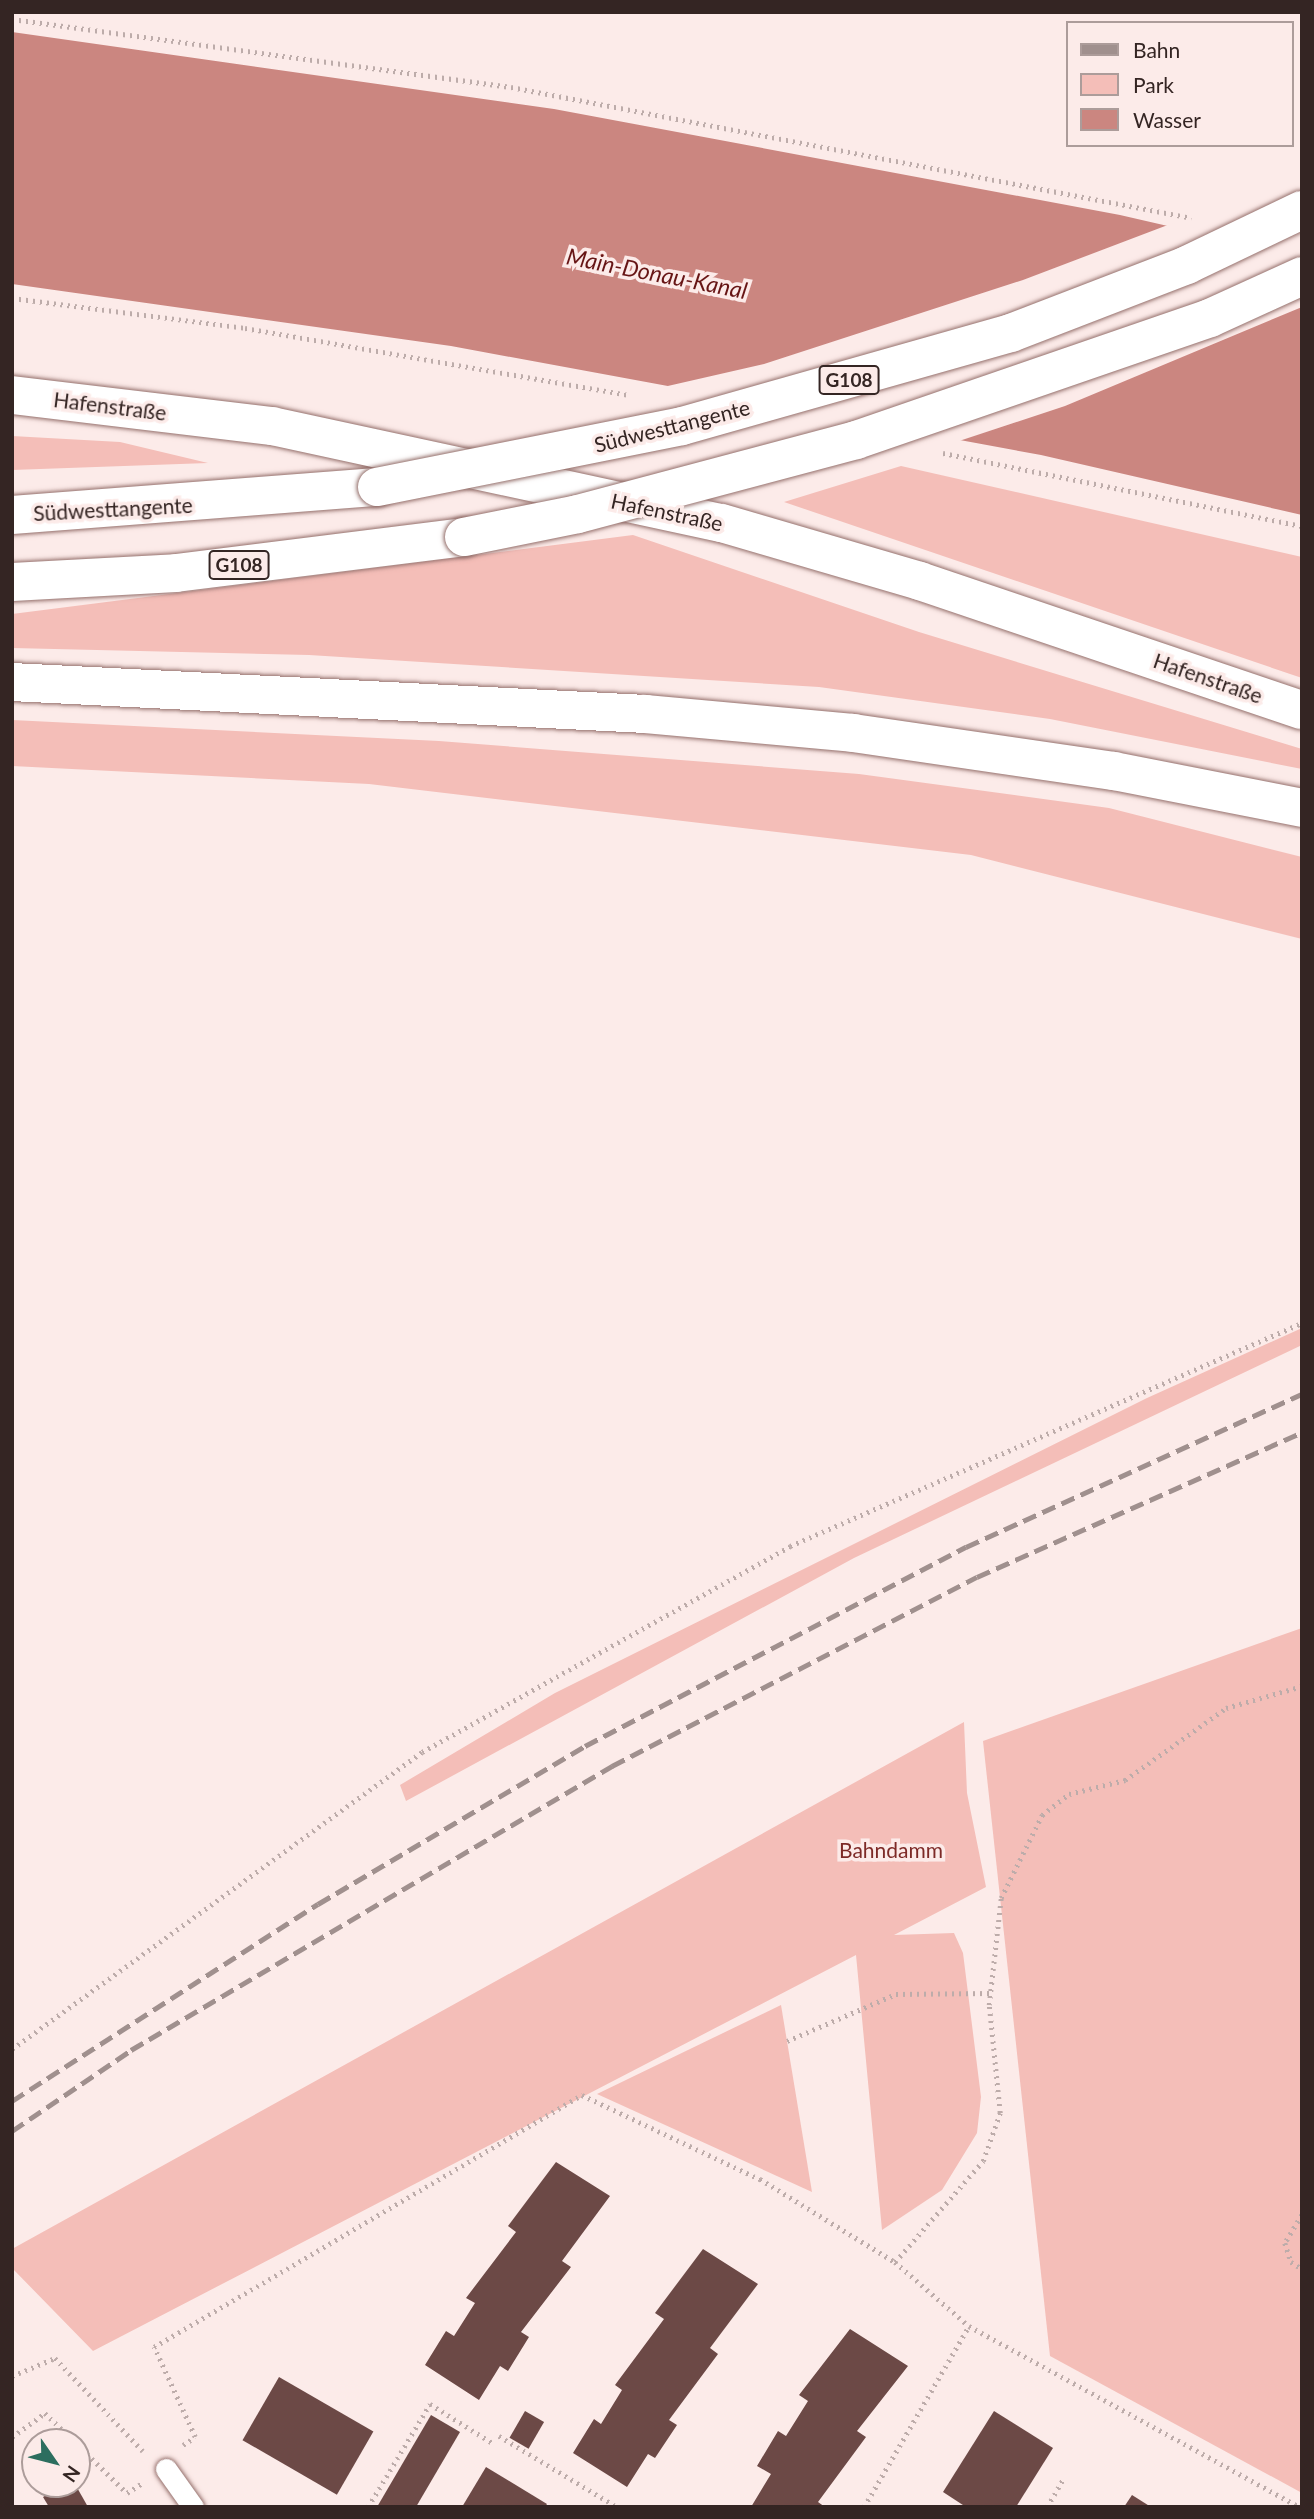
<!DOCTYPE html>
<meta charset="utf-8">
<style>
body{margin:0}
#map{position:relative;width:1314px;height:2519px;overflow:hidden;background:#fcebe9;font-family:Lato,sans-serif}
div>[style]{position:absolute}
.green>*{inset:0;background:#f4beb8}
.water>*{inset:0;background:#cb8680}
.pier>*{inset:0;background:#fcebe9}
.building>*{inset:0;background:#6c4946;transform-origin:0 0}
.path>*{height:4.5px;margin-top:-2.25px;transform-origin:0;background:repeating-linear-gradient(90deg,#bdacaa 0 2px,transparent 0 7px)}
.roads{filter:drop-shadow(0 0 2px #95706c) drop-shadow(0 0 2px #95706c)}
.service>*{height:21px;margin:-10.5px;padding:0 10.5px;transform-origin:10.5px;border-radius:10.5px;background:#fff}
.trunk>*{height:38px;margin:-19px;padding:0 19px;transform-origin:19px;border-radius:19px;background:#fff}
.rail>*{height:5px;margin-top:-2.5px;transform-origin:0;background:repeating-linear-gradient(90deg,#a0908e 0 14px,transparent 0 21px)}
.bridges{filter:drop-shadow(0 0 2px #95706c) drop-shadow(0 0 2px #95706c)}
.trunk-bridge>*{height:38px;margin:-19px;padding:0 19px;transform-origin:19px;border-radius:19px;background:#fff}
span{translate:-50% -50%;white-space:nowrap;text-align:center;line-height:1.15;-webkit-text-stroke:7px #fcebe9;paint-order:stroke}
.shield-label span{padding:2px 5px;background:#fcebe9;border:2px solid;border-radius:5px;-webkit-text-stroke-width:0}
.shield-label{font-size:19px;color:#342523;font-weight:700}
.street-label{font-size:21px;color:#342523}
.park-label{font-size:21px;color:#7d2a27}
.water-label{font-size:23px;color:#671515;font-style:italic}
.frame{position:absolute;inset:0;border:14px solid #342523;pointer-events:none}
.legend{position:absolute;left:1066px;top:21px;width:228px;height:126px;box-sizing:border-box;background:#fcebe9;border:2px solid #ac9c9a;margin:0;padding:9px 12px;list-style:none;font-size:21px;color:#342523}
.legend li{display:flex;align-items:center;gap:14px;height:35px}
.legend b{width:35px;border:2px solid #ac9c9a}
.north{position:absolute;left:21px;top:2428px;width:70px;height:70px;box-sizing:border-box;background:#fcebe9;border:2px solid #ac9c9a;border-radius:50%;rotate:125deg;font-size:19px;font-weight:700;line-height:28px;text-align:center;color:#342523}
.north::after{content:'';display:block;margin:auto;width:24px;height:32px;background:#2c6e5f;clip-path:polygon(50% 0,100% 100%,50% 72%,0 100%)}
</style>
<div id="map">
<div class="green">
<i style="clip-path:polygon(12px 436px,120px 442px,208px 463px,12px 470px)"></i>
<i style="clip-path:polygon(901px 466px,1302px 557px,1302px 678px,784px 502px)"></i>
<i style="clip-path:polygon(633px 535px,919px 632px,1302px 749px,1302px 769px,1050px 719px,819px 687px,309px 655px,12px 648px,12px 614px)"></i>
<i style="clip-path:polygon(12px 720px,439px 741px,859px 774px,1109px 808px,1302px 857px,1302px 939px,971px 855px,369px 784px,12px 766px)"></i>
<i style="clip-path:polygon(1302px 1328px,1302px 1345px,854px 1558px,406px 1801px,400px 1785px,555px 1693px,1147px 1398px)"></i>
<i style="clip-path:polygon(1302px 1628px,1302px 2493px,1050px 2356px,983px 1741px)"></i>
<i style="clip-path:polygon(964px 1722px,967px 1793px,986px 1887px,894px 1935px,954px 1933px,963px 1953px,981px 2097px,977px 2133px,942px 2190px,882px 2230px,856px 1955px,93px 2351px,12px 2268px,12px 2249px)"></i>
<i style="clip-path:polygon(781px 2005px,812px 2192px,597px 2094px)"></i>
</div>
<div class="water">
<i style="clip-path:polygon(12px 32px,554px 109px,1120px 215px,1302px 257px,1302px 515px,1041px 455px,451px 346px,12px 284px)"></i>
</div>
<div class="pier">
<i style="clip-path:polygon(1173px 223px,1302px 253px,1302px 307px,1065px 406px,953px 443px,659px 388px,764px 364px,1023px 280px)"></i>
</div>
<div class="building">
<i style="clip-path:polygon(556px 2162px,610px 2196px,562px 2261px,571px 2267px,521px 2332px,529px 2337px,508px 2371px,500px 2366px,479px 2400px,425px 2365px,446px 2331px,454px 2336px,475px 2303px,466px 2298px,516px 2232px,508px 2226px)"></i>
<i style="clip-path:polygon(703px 2249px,758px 2284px,710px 2348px,718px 2354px,669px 2420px,677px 2425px,655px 2458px,648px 2454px,627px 2487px,573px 2453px,594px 2419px,601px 2424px,622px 2390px,615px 2385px,664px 2319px,655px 2313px)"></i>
<i style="clip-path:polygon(850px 2329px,908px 2366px,857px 2431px,866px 2437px,818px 2502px,825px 2507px,751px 2507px,771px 2474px,757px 2466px,778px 2431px,786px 2436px,808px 2401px,799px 2395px)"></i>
<i style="left:279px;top:2377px;width:109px;height:73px;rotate:30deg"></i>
<i style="left:525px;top:2411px;width:22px;height:31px;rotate:30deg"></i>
<i style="clip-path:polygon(994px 2411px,1053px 2448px,1016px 2507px,966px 2507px,943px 2492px)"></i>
<i style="clip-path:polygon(431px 2415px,460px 2432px,416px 2507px,377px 2507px)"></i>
<i style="clip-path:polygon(486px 2467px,547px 2504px,545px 2507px,462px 2507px)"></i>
<i style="clip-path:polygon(66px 2484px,75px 2484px,88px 2507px,49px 2507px,43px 2497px)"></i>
<i style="clip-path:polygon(1132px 2495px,1151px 2507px,1124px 2507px)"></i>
</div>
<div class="path">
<i style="left:12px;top:19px;width:504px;rotate:7.76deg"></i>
<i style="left:511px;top:87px;width:693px;rotate:10.89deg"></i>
<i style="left:12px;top:298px;width:235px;rotate:7.3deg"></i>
<i style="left:245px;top:328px;width:389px;rotate:9.9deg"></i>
<i style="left:943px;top:453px;width:366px;rotate:11.5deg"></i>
<i style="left:787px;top:2041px;width:119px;rotate:-23.3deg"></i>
<i style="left:896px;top:1994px;width:95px;rotate:-0.6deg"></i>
<i style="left:12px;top:2049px;width:506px;rotate:-35.92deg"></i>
<i style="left:422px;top:1752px;width:422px;rotate:-29.2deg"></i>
<i style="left:790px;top:1546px;width:558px;rotate:-23.54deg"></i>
<i style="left:1302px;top:2215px;width:33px;rotate:121deg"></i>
<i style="left:1285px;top:2243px;width:20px;rotate:72deg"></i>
<i style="left:1291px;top:2262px;width:13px;rotate:32deg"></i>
<i style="left:895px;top:2262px;width:134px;rotate:-48.9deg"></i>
<i style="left:983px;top:2161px;width:51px;rotate:-70.5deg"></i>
<i style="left:1000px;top:2113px;width:109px;rotate:-95.8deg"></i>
<i style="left:989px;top:2005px;width:108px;rotate:-83.6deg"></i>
<i style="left:1001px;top:1898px;width:93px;rotate:-63.7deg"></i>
<i style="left:1042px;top:1815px;width:34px;rotate:-38deg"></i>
<i style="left:1069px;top:1794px;width:58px;rotate:-14deg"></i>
<i style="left:1125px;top:1780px;width:124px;rotate:-35.5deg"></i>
<i style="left:1226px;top:1708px;width:79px;rotate:-16.1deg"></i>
<i style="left:12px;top:2376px;width:47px;rotate:-22.7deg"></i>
<i style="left:55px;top:2358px;width:128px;rotate:46.6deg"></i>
<i style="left:499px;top:2436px;width:138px;rotate:31deg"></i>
<i style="left:12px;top:2437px;width:41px;rotate:-36deg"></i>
<i style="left:45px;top:2413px;width:42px;rotate:44deg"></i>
<i style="left:77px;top:2444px;width:70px;rotate:44.4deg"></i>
<i style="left:127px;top:2493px;width:17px;rotate:-33deg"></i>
<i style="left:183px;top:2445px;width:14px;rotate:-34deg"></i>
<i style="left:195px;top:2437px;width:99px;rotate:-114.5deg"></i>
<i style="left:154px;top:2347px;width:497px;rotate:-30.5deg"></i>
<i style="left:582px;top:2095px;width:197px;rotate:25.3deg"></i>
<i style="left:760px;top:2179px;width:158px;rotate:31.6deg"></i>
<i style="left:895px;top:2262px;width:98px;rotate:40.9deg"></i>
<i style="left:969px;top:2326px;width:377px;rotate:28.7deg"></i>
<i style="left:368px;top:2507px;width:120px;rotate:-59deg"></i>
<i style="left:430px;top:2404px;width:75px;rotate:32deg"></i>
<i style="left:864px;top:2507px;width:209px;rotate:-59.9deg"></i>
<i style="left:1047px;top:2507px;width:32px;rotate:-60deg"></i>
</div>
<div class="roads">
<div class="service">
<i style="left:166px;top:2469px;width:47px;rotate:54.6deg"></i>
</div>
<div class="trunk">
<i style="left:12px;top:395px;width:262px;rotate:6.8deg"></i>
<i style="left:272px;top:426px;width:460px;rotate:12.2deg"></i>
<i style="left:722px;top:523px;width:206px;rotate:16.3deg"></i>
<i style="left:920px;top:581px;width:403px;rotate:18.7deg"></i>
<i style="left:12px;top:515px;width:366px;rotate:-4.4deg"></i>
<i style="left:12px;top:582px;width:164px;rotate:-3.1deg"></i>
<i style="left:176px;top:573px;width:290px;rotate:-7.1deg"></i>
<i style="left:12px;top:682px;width:634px;rotate:2.89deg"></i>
<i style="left:645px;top:714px;width:209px;rotate:5.2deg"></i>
<i style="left:853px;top:733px;width:264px;rotate:8.3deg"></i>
<i style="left:1114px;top:771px;width:192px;rotate:11.1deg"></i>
</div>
</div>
<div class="rail">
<i style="left:12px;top:2101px;width:364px;rotate:-32.8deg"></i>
<i style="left:318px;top:1904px;width:310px;rotate:-30.6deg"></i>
<i style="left:585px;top:1746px;width:430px;rotate:-27.6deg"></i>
<i style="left:966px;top:1547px;width:369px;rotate:-24.5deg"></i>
<i style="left:12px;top:2131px;width:144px;rotate:-34.2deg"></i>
<i style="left:131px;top:2050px;width:559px;rotate:-30.56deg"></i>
<i style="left:612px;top:1766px;width:411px;rotate:-27.4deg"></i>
<i style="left:977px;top:1577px;width:356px;rotate:-24deg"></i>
</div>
<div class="bridges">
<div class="trunk-bridge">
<i style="left:377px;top:487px;width:311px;rotate:-11.3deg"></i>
<i style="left:682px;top:426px;width:342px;rotate:-15.8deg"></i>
<i style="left:1011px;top:333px;width:189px;rotate:-21.1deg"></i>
<i style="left:1187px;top:265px;width:127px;rotate:-25.6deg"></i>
<i style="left:464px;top:537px;width:116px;rotate:-11.4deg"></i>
<i style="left:578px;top:514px;width:288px;rotate:-14.9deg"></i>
<i style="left:856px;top:440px;width:374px;rotate:-19deg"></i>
<i style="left:1210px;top:318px;width:101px;rotate:-24.5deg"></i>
</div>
</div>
<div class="shield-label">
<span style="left:849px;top:380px">G108</span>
<span style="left:239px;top:565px">G108</span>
</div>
<div class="street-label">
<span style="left:110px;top:406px;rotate:7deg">Hafenstraße</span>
<span style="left:672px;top:426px;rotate:-14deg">Südwesttangente</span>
<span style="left:113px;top:509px;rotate:-3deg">Südwesttangente</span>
<span style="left:667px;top:512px;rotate:12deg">Hafenstraße</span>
<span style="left:1208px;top:678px;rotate:19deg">Hafenstraße</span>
</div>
<div class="park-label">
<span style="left:891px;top:1850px">Bahndamm</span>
</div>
<div class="water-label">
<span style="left:657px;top:273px;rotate:11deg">Main-Donau-Kanal</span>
</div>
<div class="frame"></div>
<ul class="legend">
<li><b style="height:9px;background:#a0908e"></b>Bahn</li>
<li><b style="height:19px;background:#f4beb8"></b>Park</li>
<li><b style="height:19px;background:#cb8680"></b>Wasser</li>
</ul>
<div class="north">N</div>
</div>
